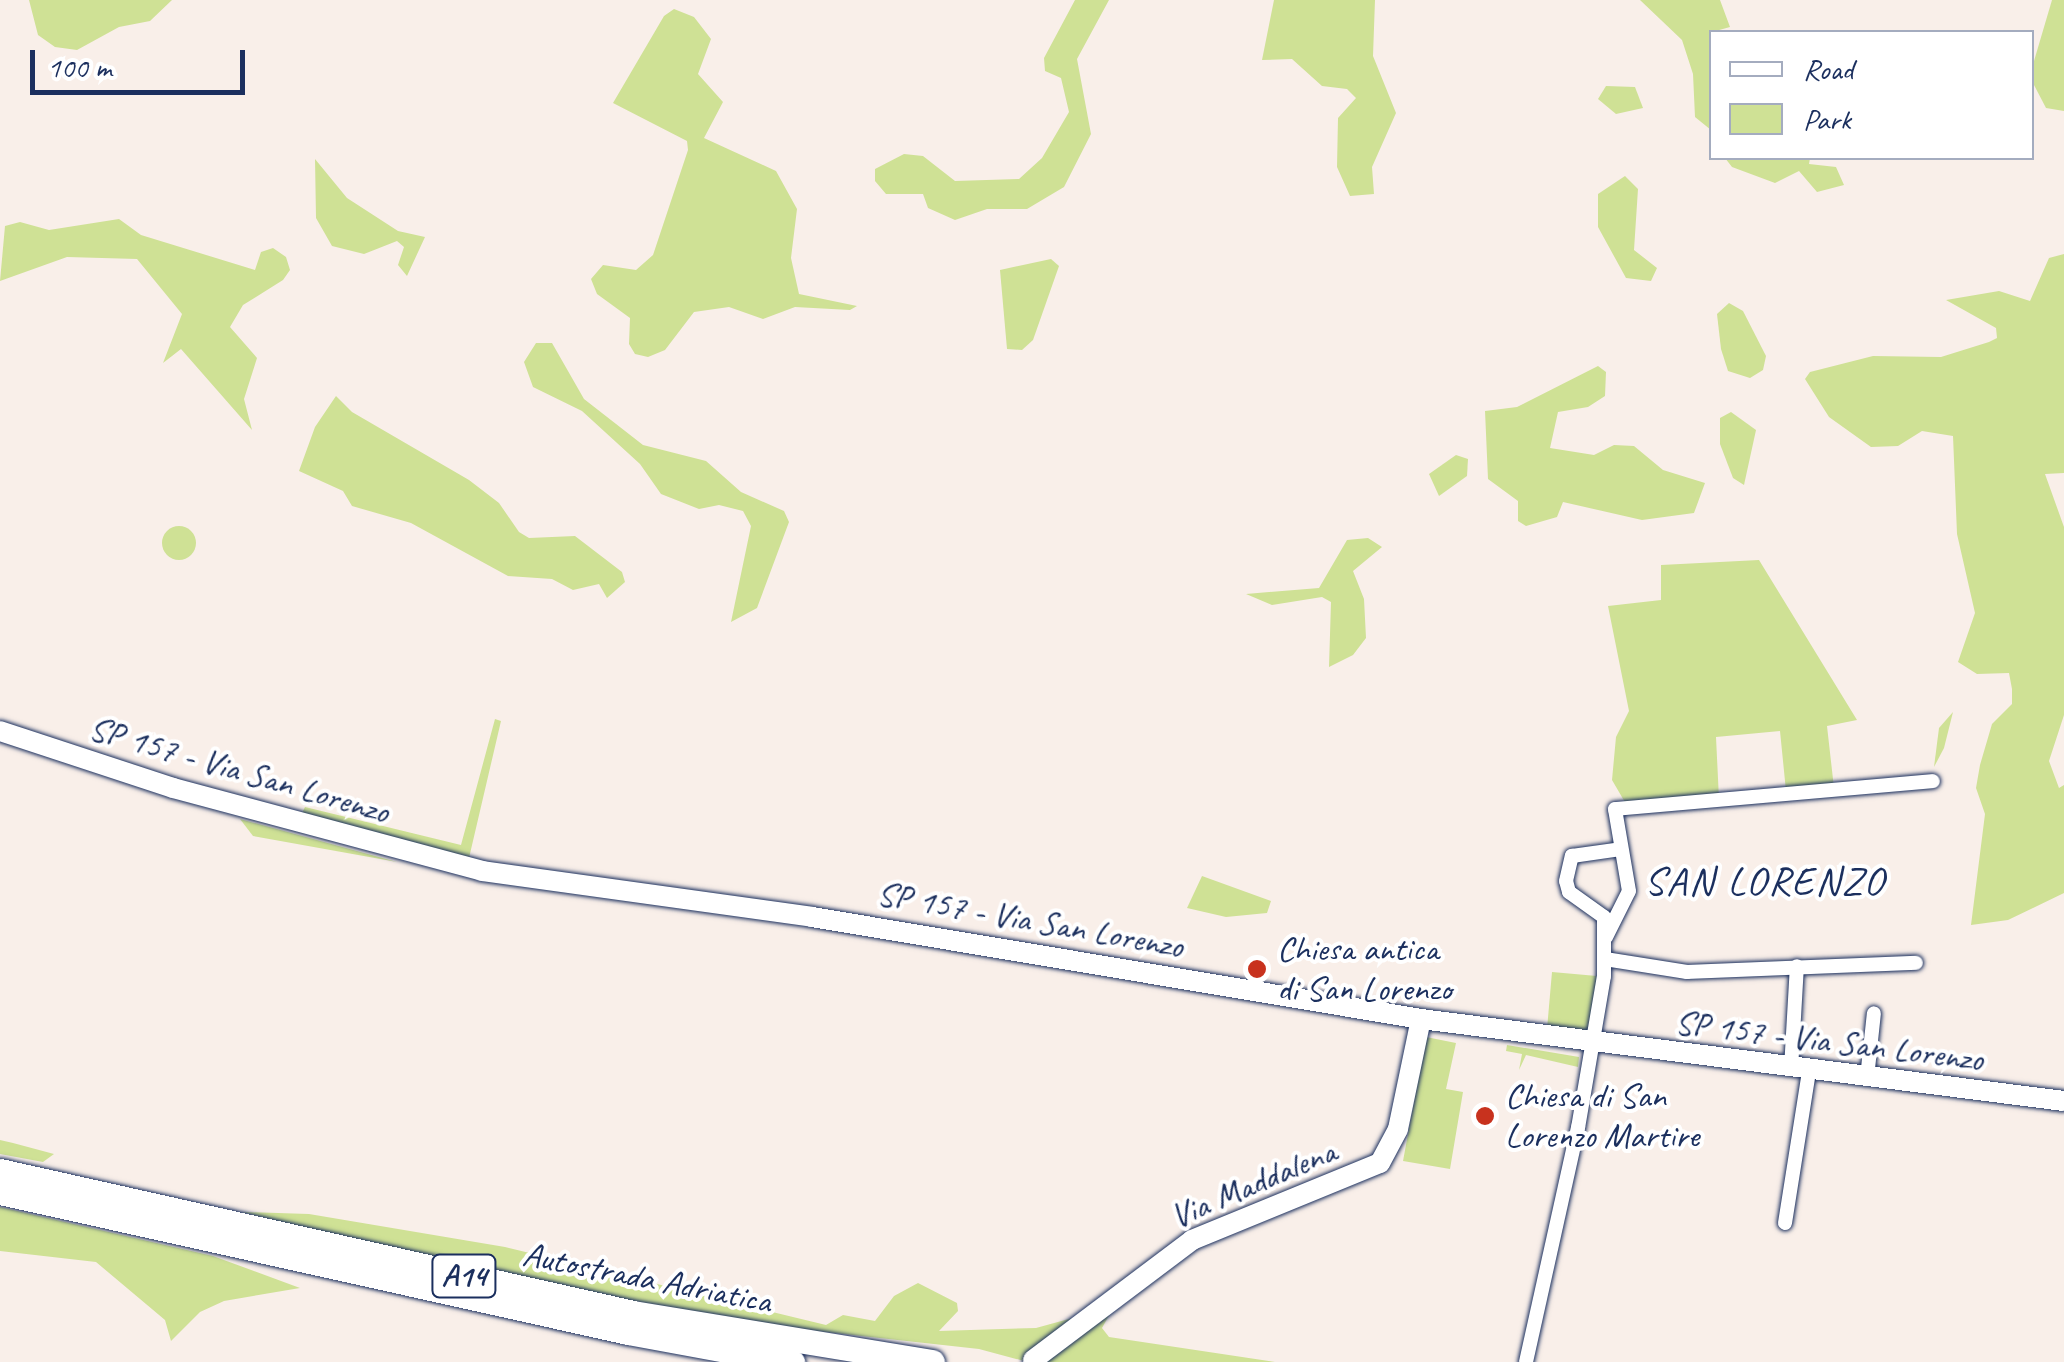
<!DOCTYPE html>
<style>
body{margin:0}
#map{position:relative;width:2064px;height:1362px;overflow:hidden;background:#f9efe9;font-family:Caveat,sans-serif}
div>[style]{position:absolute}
.green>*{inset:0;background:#cfe195;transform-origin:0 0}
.round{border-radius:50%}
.roads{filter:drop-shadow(0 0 2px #1b2f5e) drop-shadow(0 0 2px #1b2f5e)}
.street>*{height:14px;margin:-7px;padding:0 7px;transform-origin:7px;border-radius:7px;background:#fff}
.secondary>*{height:20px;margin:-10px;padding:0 10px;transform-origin:10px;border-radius:10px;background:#fff}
.highway>*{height:25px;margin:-12.5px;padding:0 12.5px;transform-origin:12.5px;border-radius:12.5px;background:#fff}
.dots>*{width:28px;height:28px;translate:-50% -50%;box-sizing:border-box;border:5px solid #fff;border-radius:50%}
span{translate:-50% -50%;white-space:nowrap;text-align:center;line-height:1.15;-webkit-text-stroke:8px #fff;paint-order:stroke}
.shield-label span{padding:2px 8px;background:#fff;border:2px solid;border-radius:8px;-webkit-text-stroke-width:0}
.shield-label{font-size:32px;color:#1b2f5e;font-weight:700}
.street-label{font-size:35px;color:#1b2f5e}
.poi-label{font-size:35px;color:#1b2f5e}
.left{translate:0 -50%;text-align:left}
.quarter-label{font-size:40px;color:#1b2f5e;letter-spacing:2.5px}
.legend{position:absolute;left:1709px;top:30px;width:325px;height:130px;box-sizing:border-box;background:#fff;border:2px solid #a4acbf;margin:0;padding:12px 18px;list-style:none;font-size:30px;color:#1b2f5e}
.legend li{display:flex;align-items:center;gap:20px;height:50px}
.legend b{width:50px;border:2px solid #a4acbf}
.scale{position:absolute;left:30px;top:50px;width:215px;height:45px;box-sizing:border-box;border:5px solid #1b2f5e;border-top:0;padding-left:12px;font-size:30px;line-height:35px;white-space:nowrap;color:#1b2f5e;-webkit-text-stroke:8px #fff;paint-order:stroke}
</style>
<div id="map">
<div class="green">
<i style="clip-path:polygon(29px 0,172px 0,150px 21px,119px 27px,77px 50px,55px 47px,38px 35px)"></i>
<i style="clip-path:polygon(1075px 0,1109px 0,1077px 59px,1091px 134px,1064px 187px,1027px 209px,987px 209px,955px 220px,928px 208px,923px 194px,886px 194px,875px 181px,875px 169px,904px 154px,923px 156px,955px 181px,1019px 179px,1042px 158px,1069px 112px,1061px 78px,1045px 71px,1044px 58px)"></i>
<i style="clip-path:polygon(1274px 0,1375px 0,1373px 56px,1396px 113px,1372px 167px,1374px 194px,1350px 196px,1337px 167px,1338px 118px,1356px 98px,1347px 89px,1322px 86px,1292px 59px,1262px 60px)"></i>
<i style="clip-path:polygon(1640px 0,1720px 0,1730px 27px,1712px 32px,1711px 130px,1695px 117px,1693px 74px,1682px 40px)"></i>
<i style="clip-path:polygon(2052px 0,2064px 0,2064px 111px,2046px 108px,2034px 85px,2034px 61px)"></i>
<i style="clip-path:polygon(674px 9px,694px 17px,711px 39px,698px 74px,723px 102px,704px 138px,776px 171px,797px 209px,791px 258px,799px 294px,857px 306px,850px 310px,795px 307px,763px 319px,729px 307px,694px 312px,665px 350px,648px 357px,635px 354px,629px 344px,630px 318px,597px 294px,591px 279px,603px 265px,636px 270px,653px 255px,688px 150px,687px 141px,613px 103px,664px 16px)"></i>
<i style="clip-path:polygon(1606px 86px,1635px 87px,1643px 108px,1616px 114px,1598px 99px)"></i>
<i style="clip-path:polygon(1725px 158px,1810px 158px,1809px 164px,1836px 167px,1844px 185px,1817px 192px,1799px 171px,1775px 183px,1732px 167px)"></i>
<i style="clip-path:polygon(315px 159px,347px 198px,398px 231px,425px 237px,407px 276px,398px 265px,404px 247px,397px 241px,364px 254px,332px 246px,316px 218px)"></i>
<i style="clip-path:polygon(1625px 176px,1638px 189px,1634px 250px,1657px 268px,1651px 281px,1626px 278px,1598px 227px,1598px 194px)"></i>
<i style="clip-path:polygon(119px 219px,141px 235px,255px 270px,261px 252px,273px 248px,286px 257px,290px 270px,283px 280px,243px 305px,230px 327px,257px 358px,244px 399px,252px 430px,181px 349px,163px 363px,182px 314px,137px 259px,67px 257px,0 281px,5px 226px,20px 222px,49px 230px)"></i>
<i style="clip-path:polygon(2064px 254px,2064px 473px,2045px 474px,2064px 527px,2064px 715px,2049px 761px,2059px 788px,2064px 785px,2064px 893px,2008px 920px,1971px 925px,1985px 814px,1976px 788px,1980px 765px,1992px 724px,2012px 704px,2012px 689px,2009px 673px,1977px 674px,1958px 662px,1975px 613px,1957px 534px,1953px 436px,1922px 431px,1898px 446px,1871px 447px,1829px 417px,1805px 379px,1810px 372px,1873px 356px,1941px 357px,1989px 342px,1997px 338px,1996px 328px,1946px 300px,1999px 291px,2030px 301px,2049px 258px)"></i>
<i style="clip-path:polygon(1051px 259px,1059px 266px,1033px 340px,1022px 350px,1007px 349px,1000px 270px)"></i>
<i style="clip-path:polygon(1729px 303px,1743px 311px,1766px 356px,1763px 370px,1750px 378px,1728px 371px,1721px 349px,1717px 314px)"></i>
<i style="clip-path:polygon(536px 343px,552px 343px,584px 399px,643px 445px,706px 461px,741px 492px,784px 511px,789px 522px,757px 608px,731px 622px,751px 526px,743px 511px,719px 505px,699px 509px,661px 494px,640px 464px,582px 411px,533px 387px,524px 362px)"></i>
<i style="clip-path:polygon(1598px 366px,1606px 372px,1605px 396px,1588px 407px,1558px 412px,1550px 448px,1594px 455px,1614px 445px,1634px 446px,1663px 470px,1705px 483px,1694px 513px,1642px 520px,1563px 502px,1557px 517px,1526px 526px,1518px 521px,1518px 501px,1488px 479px,1485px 411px,1517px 407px)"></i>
<i style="clip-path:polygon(336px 396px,352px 412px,469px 480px,499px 503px,519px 532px,529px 538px,575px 536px,622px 572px,625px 582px,607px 598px,599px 584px,573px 590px,552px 579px,508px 576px,411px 523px,352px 506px,343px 491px,299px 471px,315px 427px)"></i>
<i style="clip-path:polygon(1731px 412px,1756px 430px,1744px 485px,1733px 478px,1720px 444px,1720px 418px)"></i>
<i style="clip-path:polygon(1456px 455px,1468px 459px,1467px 476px,1439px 496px,1429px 474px)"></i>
<i class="round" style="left:162px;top:526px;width:34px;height:34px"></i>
<i style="clip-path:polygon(1368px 538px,1382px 547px,1353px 571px,1364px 599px,1366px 638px,1353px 655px,1329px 667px,1331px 602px,1322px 597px,1272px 605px,1246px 594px,1319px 588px,1347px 540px)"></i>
<i style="clip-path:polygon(1759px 560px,1857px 720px,1827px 726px,1834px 788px,1786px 791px,1780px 731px,1716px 737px,1719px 799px,1626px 804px,1612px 780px,1616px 737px,1629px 711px,1608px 606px,1661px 600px,1661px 565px)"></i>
<i style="clip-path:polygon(1953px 712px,1944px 748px,1934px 767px,1939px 728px)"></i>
<i style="clip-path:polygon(495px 719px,501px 721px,469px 858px,299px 819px,305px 807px,461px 845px)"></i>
<i style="clip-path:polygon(240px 819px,397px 862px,253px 836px)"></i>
<i style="clip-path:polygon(1202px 876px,1271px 901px,1267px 913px,1226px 917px,1187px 908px)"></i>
<i style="left:1552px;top:972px;width:45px;height:57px;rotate:5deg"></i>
<i style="clip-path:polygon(1426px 1037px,1456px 1043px,1446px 1089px,1463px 1092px,1450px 1169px,1403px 1161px)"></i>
<i style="clip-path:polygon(1507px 1045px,1579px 1057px,1578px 1067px,1526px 1055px,1519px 1070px,1522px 1054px,1506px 1051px)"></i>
<i style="clip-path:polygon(0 1140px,13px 1143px,54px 1154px,43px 1162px,0 1154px)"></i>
<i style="clip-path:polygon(0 1207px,213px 1256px,300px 1288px,224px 1301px,200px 1312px,171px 1341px,165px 1320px,96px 1262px,0 1251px)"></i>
<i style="clip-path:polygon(242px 1212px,309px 1214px,505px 1247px,826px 1325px,843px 1315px,875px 1321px,894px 1296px,918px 1283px,957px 1303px,958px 1311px,939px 1331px,1036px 1328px,1076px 1317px,1024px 1361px,979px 1349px,752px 1324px,513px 1278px)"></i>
<i style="clip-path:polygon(1111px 1312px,1102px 1328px,1109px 1337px,1275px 1362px,1036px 1362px)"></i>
</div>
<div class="roads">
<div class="street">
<i style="left:1606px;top:937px;width:51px;rotate:-63.4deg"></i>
<i style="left:1629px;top:891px;width:83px;rotate:-99.7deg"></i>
<i style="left:1615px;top:809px;width:319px;rotate:-5deg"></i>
<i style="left:1605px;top:959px;width:83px;rotate:9deg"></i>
<i style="left:1687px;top:972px;width:229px;rotate:-2.3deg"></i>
<i style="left:1791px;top:1069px;width:103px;rotate:-86.7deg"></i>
<i style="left:1867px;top:1078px;width:65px;rotate:-83.9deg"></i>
<i style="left:1785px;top:1223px;width:153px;rotate:-81deg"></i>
<i style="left:1526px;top:1362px;width:240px;rotate:-77.5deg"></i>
<i style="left:1578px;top:1128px;width:154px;rotate:-80.3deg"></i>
<i style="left:1604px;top:976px;width:59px;rotate:-90deg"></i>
<i style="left:1604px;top:917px;width:43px;rotate:-144.5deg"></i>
<i style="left:1569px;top:892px;width:11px;rotate:-105deg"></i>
<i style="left:1566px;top:881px;width:26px;rotate:-77deg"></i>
<i style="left:1572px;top:856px;width:49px;rotate:-8.1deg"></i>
</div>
<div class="secondary">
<i style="left:0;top:731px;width:182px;rotate:18.2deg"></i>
<i style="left:173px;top:788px;width:320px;rotate:15deg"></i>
<i style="left:482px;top:871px;width:333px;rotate:7.9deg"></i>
<i style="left:812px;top:917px;width:617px;rotate:9.51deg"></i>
<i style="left:1421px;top:1019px;width:648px;rotate:7.27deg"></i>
<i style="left:1033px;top:1360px;width:199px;rotate:-37deg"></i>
<i style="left:1192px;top:1240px;width:203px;rotate:-22.3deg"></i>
<i style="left:1380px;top:1163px;width:38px;rotate:-62deg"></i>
<i style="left:1398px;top:1129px;width:112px;rotate:-78.2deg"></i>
</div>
<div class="highway">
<i style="left:0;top:1171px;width:649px;rotate:12.64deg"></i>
<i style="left:633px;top:1313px;width:303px;rotate:9.3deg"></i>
<i style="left:0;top:1192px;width:643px;rotate:12.57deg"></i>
<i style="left:628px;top:1332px;width:167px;rotate:10.4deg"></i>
</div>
</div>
<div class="dots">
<i style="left:1257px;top:969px;background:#c8321e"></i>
<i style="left:1485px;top:1116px;background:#c8321e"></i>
</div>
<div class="shield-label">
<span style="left:464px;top:1276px">A14</span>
</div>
<div class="street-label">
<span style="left:239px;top:770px;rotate:16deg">SP 157 - Via San Lorenzo</span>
<span style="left:1030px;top:920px;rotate:10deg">SP 157 - Via San Lorenzo</span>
<span style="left:1829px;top:1041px;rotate:7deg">SP 157 - Via San Lorenzo</span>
<span style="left:1253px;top:1184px;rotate:-23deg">Via Maddalena</span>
<span style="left:647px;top:1278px;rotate:11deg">Autostrada Adriatica</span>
</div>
<div class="poi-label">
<span class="left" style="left:1277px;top:969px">Chiesa antica<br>di San Lorenzo</span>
<span class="left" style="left:1505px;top:1116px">Chiesa di San<br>Lorenzo Martire</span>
</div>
<div class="quarter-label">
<span style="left:1765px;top:881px">SAN LORENZO</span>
</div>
<ul class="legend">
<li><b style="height:12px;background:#fff"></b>Road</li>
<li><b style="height:28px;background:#cfe195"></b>Park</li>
</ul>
<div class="scale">100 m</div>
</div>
